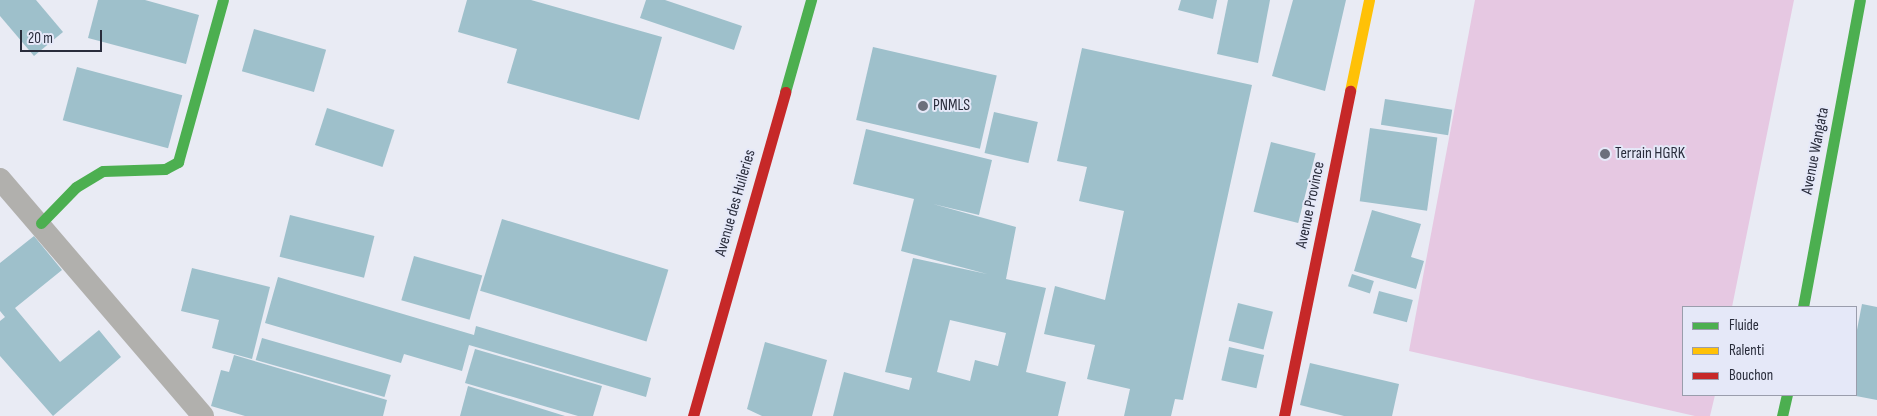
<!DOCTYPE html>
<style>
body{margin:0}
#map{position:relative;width:1877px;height:416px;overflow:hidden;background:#e9ebf4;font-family:"Sofia Sans Condensed",sans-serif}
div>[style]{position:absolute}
.green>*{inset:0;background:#e6c8e2}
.building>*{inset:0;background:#9ec0cb;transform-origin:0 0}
.street>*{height:22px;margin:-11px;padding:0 11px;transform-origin:11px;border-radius:11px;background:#b1b0ad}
.fast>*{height:11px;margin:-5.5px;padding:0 5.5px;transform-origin:5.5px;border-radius:5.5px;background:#4caf50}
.slow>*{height:11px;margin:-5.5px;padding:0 5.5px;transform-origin:5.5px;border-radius:5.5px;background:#ffc107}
.jam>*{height:11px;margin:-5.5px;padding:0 5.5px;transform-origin:5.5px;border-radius:5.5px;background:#c62828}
.dots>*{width:14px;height:14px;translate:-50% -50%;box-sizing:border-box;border:2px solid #e5e8f8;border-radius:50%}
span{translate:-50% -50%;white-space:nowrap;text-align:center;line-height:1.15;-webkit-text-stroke:4px #e5e8f8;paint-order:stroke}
.poi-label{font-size:16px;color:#292c3b}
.left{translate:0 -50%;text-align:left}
.street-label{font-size:16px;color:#292c3b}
.legend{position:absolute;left:1682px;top:306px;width:175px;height:90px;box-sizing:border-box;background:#e5e8f8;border:1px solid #9a9dac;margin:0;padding:6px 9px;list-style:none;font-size:15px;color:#292c3b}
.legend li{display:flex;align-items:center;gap:10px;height:25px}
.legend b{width:25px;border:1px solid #9a9dac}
.scale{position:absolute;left:20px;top:30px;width:82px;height:22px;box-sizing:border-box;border:2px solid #292c3b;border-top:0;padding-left:6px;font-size:15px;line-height:18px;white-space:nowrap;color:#292c3b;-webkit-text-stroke:4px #e5e8f8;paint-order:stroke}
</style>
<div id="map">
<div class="green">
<i style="clip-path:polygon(1475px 0,1794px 0,1732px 307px,1683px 307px,1683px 395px,1715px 395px,1710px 416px,1695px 416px,1409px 351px)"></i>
</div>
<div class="building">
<i style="clip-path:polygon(0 0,36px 0,63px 32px,34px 56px,0 16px)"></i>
<i style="clip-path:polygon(98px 0,145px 0,199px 15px,186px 64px,88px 38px)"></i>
<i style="clip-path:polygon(467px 0,531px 0,662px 37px,639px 120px,507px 83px,517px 49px,458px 32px)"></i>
<i style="clip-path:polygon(646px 0,665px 0,742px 26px,734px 50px,640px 18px)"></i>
<i style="clip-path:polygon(1181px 0,1217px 0,1213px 19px,1178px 10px)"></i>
<i style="clip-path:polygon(1228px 0,1270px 0,1258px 63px,1217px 54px)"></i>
<i style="clip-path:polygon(1293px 0,1346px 0,1325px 91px,1272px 76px)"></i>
<i style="left:254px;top:29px;width:75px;height:44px;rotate:16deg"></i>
<i style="left:873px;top:47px;width:127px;height:75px;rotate:13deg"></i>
<i style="clip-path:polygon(1082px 48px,1252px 85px,1183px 400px,1175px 399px,1171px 416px,1124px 416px,1130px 389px,1087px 379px,1095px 345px,1044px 334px,1055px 286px,1105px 300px,1124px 211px,1079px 201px,1087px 167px,1057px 161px)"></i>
<i style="left:77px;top:67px;width:109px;height:55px;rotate:15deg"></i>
<i style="left:1385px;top:99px;width:68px;height:26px;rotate:9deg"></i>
<i style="left:327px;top:108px;width:71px;height:39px;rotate:18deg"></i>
<i style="left:994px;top:112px;width:45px;height:42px;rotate:13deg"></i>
<i style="left:1370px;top:128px;width:68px;height:74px;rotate:8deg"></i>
<i style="clip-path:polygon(evenodd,866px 129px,992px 160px,979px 215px,933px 204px,1016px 227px,1006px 279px,1046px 288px,1026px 372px,1066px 382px,1058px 416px,833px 416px,844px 372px,909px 390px,912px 378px,885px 372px,913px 258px,987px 274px,901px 251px,914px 199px,853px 184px,866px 129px,950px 320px,1006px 333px,998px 366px,975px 360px,970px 381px,937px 372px,950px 320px)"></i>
<i style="left:1271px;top:142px;width:46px;height:72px;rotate:14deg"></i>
<i style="clip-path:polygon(1372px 210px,1421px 224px,1411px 257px,1424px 261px,1416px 289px,1354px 271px)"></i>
<i style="left:290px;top:215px;width:87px;height:43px;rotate:14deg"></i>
<i style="left:502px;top:219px;width:174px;height:75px;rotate:17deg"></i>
<i style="clip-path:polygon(34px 236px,62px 270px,15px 308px,60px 362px,99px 330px,121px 357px,53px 416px,0 356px,0 321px,5px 317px,0 311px,0 263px)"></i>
<i style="left:414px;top:256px;width:71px;height:46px;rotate:16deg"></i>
<i style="clip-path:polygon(192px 268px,270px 287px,252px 359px,212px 348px,219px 320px,181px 311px)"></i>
<i style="left:1352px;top:274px;width:23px;height:13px;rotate:18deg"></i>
<i style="clip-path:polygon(278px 277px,474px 335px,476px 326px,651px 378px,646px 397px,469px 345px,462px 371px,404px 354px,401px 363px,265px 323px)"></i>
<i style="left:1379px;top:291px;width:35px;height:23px;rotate:15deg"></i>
<i style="left:1238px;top:303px;width:36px;height:39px;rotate:14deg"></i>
<i style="clip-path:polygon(1862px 304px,1877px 307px,1877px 400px,1856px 396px,1856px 335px)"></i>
<i style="left:262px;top:338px;width:134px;height:23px;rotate:16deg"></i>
<i style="clip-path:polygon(765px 342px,827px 360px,812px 416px,762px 416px,747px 409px)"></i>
<i style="left:1229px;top:347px;width:36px;height:34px;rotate:13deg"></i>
<i style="clip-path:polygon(475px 349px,602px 386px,593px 416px,578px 416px,465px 383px)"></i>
<i style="clip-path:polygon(234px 355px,387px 400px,383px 416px,245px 416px,211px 406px,221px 370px,229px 372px)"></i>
<i style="clip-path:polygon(1310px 363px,1399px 384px,1392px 416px,1344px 416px,1300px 405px)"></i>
<i style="clip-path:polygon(468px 386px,565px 416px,460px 416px)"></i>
</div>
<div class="street">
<i style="left:0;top:179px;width:312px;rotate:49.4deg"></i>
</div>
<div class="fast">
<i style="left:785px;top:92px;width:96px;rotate:-74.2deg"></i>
<i style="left:41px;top:223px;width:50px;rotate:-45.8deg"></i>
<i style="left:76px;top:187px;width:31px;rotate:-31deg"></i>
<i style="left:103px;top:171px;width:62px;rotate:-1.8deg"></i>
<i style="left:165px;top:169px;width:15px;rotate:-28deg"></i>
<i style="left:178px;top:162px;width:168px;rotate:-74.5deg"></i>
<i style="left:1803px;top:307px;width:312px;rotate:-79.5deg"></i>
<i style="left:1782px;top:416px;width:22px;rotate:-77deg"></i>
</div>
<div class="slow">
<i style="left:1350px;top:91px;width:93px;rotate:-78.2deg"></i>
</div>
<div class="jam">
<i style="left:693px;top:416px;width:337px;rotate:-74.1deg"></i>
<i style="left:1284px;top:416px;width:332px;rotate:-78.5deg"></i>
</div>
<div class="dots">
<i style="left:923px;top:106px;background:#6c6f7c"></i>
<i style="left:1605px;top:154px;background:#6c6f7c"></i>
</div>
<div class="poi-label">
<span class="left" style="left:933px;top:106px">PNMLS</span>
<span class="left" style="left:1615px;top:154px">Terrain HGRK</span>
</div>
<div class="street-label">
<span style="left:1816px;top:151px;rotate:-79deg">Avenue Wangata</span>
<span style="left:736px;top:203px;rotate:-74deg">Avenue des Huileries</span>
<span style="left:1311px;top:205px;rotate:-78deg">Avenue Province</span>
</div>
<ul class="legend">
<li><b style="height:6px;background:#4caf50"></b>Fluide</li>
<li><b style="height:6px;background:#ffc107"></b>Ralenti</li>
<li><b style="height:6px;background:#c62828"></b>Bouchon</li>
</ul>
<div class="scale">20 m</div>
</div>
